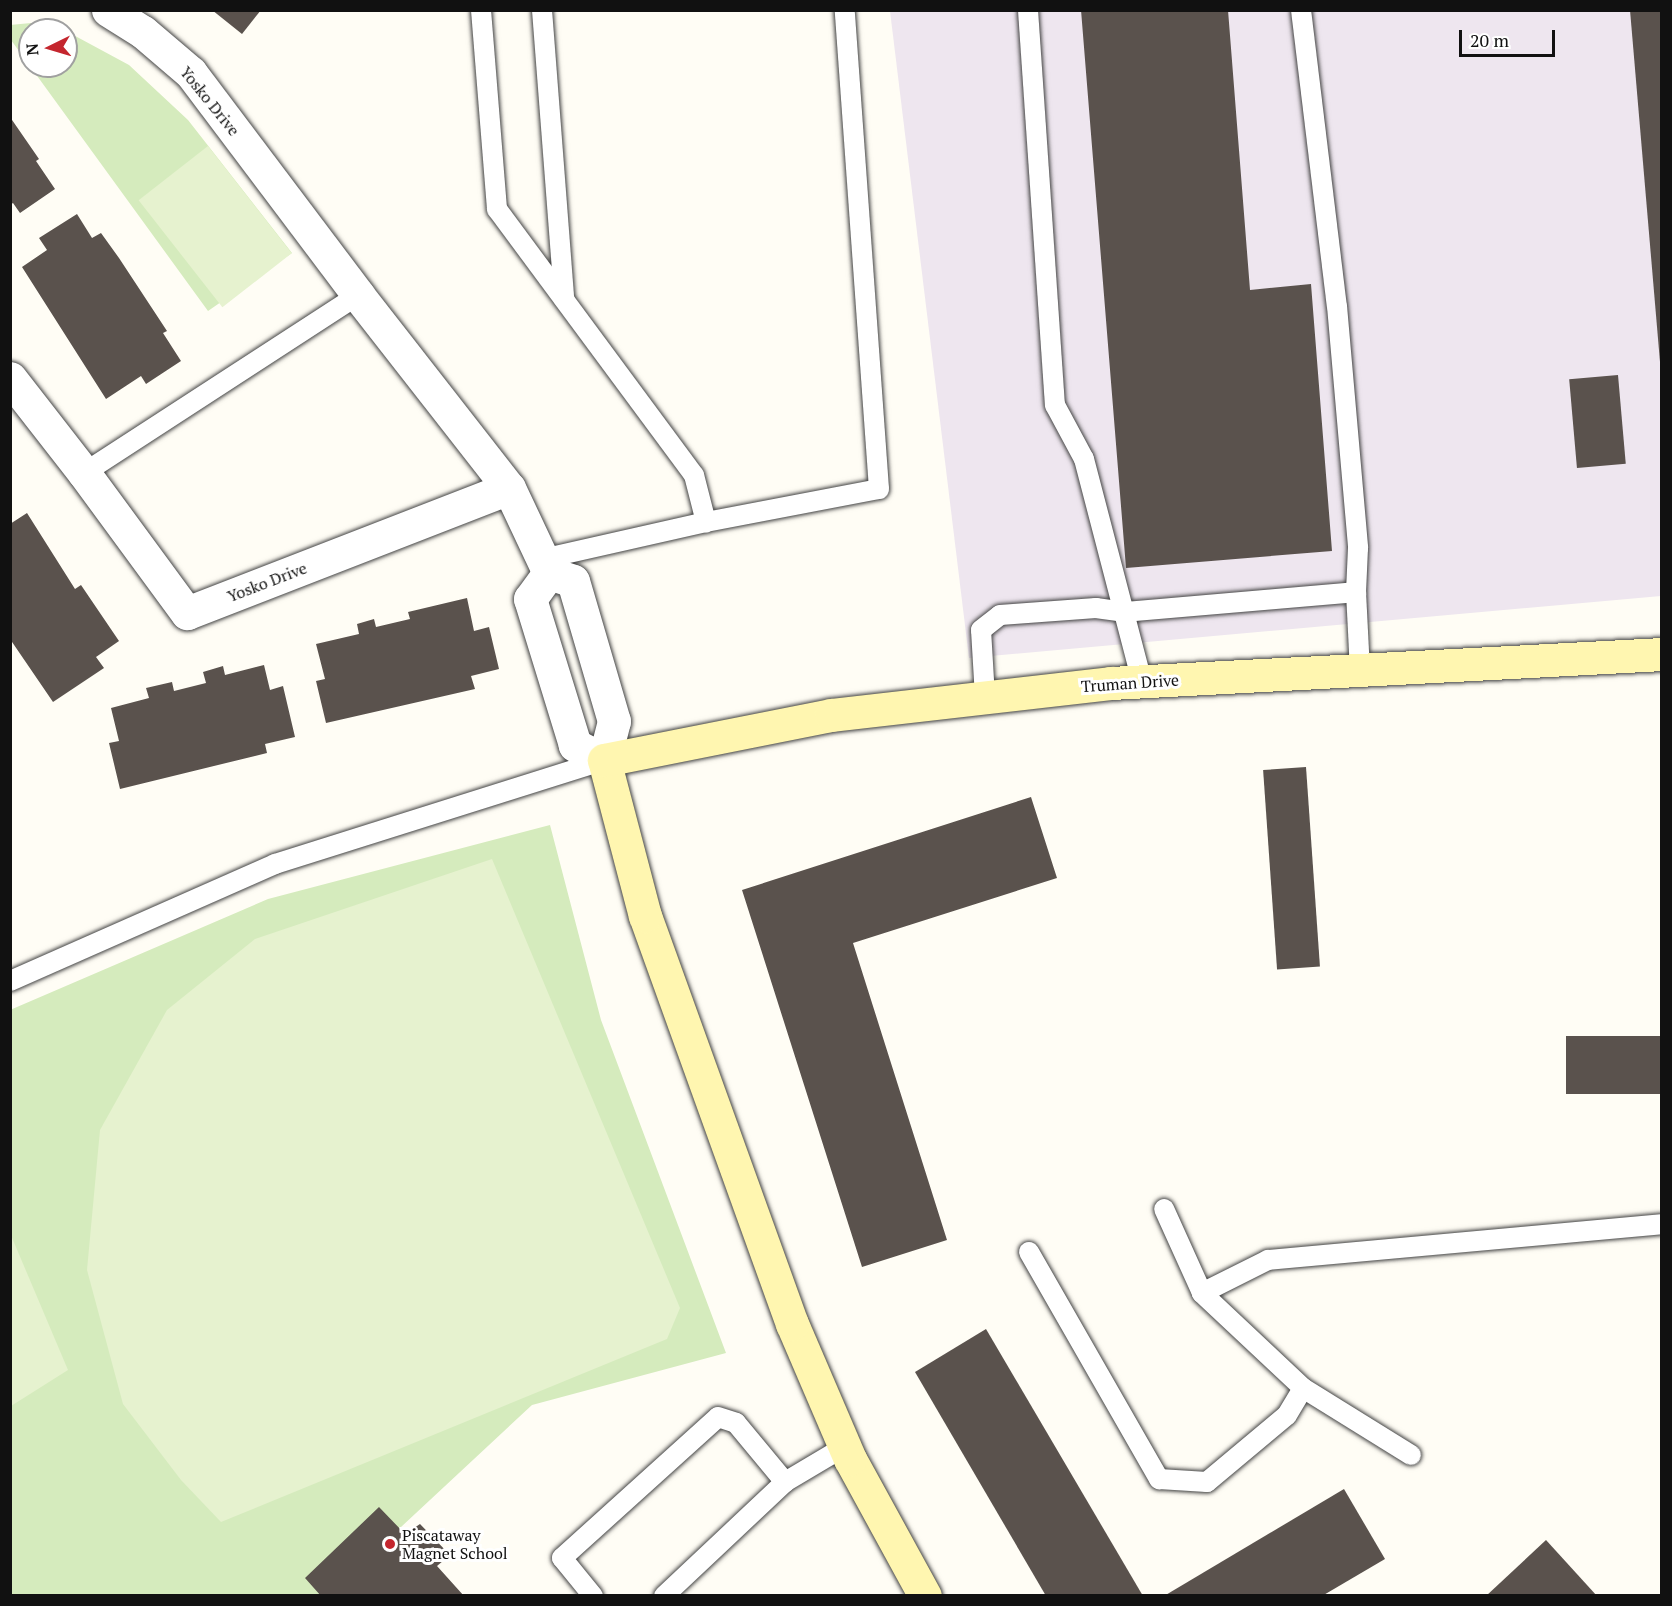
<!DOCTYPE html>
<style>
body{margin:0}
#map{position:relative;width:1672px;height:1606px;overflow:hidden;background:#fffdf5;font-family:"PT Serif",serif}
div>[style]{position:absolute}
.industrial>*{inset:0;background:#eee6ef}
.green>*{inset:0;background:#d5ebbd}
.pitch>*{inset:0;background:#e6f2cf;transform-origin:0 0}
.building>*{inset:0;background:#5a524d;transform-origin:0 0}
.roads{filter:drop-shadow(0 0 2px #444) drop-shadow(0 0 2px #444)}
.lane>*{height:20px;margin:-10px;padding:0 10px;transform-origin:10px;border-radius:10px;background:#fff}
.street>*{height:33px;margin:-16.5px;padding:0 16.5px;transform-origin:16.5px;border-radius:16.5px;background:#fff}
.secondary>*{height:33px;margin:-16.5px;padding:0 16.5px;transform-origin:16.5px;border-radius:16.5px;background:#fff6b0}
.dots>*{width:16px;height:16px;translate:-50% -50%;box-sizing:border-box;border:3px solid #fff;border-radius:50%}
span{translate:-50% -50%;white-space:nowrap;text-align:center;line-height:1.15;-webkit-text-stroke:6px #fff;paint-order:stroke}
.street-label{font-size:16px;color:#111}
.poi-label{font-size:16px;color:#111}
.left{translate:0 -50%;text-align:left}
.frame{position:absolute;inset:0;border:12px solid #111;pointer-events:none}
.north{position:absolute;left:18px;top:18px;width:60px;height:60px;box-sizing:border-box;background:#fff;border:2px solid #a0a0a0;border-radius:50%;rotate:265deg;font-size:16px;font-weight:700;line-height:24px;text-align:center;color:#111}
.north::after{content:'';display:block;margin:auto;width:21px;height:27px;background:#c4262e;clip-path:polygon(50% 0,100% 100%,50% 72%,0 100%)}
.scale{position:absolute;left:1459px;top:30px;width:96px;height:27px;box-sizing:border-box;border:3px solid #111;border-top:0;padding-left:8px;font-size:18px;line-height:21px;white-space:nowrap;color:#111;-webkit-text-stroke:4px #fff;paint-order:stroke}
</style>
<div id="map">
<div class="industrial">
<i style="clip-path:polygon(890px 11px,1661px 11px,1661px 596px,969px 658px)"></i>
</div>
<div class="green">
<i style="clip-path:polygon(31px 23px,62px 30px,30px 30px,30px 66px,66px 66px,66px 31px,129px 65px,188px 120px,292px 253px,208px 311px,11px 40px,10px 25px)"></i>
<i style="clip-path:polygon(550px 825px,601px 1020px,726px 1353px,532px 1405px,328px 1595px,11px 1595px,10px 1010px,268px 899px)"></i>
</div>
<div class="pitch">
<i style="left:208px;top:146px;width:136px;height:88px;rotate:52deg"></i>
<i style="clip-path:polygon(492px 859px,680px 1308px,667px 1339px,221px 1522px,181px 1480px,123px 1404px,87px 1270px,100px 1130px,167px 1010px,255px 939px)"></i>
<i style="clip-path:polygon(10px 1233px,68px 1370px,11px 1406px,10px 1406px)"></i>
</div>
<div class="building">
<i style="clip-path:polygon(212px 10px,261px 10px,242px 34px)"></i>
<i style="clip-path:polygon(1081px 10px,1228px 10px,1250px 290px,1311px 284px,1332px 551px,1126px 568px)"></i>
<i style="clip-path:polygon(1630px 10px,1662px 10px,1662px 362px,1660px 362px)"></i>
<i style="clip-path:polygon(10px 117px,39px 159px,36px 161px,55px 189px,20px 213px,13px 203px,10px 205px)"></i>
<i style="clip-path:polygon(77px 214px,92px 238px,101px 233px,119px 258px,167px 331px,163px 333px,181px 361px,146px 384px,141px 376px,106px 399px,22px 267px,47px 250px,39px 238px)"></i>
<i style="left:1618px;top:375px;width:89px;height:49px;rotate:85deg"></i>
<i style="clip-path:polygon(27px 513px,75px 589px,81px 585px,119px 641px,96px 657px,104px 668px,53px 702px,10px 639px,10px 524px)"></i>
<i style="clip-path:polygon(467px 598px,474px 631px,489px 627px,499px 669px,471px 676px,475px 689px,326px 723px,316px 681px,325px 679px,316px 644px,359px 634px,357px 624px,374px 619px,376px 627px,410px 619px,408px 612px)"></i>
<i style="clip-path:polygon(264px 665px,270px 690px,283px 686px,295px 737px,265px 744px,267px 753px,120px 789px,109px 743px,119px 741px,111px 708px,149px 698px,146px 688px,172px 682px,174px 691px,206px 683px,203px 672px,223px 666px,225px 675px)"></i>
<i style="left:1306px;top:767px;width:200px;height:43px;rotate:86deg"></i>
<i style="clip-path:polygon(1031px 797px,1057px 878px,853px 943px,947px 1240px,862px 1267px,742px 890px)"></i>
<i style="left:1662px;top:1036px;width:58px;height:96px;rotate:90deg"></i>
<i style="clip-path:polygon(986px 1329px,1143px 1596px,1046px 1596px,915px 1372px)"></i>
<i style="clip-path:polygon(1344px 1489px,1385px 1559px,1322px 1596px,1164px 1596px)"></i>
<i style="clip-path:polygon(379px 1507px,405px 1534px,420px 1524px,450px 1555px,437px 1566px,464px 1596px,321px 1596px,305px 1578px)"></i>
<i style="clip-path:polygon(1546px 1540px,1597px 1596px,1486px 1596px)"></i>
</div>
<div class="roads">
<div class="lane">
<i style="left:481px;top:10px;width:200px;rotate:85.4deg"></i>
<i style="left:497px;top:209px;width:331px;rotate:53.5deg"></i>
<i style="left:694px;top:475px;width:49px;rotate:75.7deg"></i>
<i style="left:706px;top:522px;width:168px;rotate:167.3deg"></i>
<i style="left:542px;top:10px;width:290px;rotate:85.6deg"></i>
<i style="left:1028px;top:10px;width:396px;rotate:86.1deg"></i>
<i style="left:1055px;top:405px;width:61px;rotate:61.8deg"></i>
<i style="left:1084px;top:459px;width:229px;rotate:75.4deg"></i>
<i style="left:1301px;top:10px;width:298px;rotate:83.1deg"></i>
<i style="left:1337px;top:306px;width:243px;rotate:85deg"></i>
<i style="left:1358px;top:548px;width:44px;rotate:92.6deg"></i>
<i style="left:84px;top:473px;width:327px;rotate:-33deg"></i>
<i style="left:706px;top:522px;width:176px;rotate:-10.8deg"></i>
<i style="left:879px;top:489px;width:480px;rotate:-94.1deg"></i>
<i style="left:985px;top:697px;width:67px;rotate:-93.4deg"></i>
<i style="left:981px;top:630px;width:24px;rotate:-38deg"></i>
<i style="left:1000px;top:615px;width:96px;rotate:-4.2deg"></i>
<i style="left:1096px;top:608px;width:28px;rotate:8deg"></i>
<i style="left:1124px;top:612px;width:233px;rotate:-4.9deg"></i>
<i style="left:1356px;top:592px;width:78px;rotate:87.1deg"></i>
<i style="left:10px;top:981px;width:290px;rotate:-23.8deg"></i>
<i style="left:275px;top:864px;width:345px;rotate:-17.5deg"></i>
<i style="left:1029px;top:1252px;width:262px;rotate:60.2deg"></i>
<i style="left:1159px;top:1479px;width:48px;rotate:3.6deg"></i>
<i style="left:1207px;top:1482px;width:104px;rotate:-39.9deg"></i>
<i style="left:1287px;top:1415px;width:31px;rotate:-59deg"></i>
<i style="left:1303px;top:1388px;width:139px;rotate:-136.8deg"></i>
<i style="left:1202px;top:1293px;width:92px;rotate:-114.3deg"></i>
<i style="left:1202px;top:1293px;width:74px;rotate:-26.6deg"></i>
<i style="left:1268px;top:1260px;width:396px;rotate:-5.2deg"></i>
<i style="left:1303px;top:1388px;width:127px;rotate:31.8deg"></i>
<i style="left:593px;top:1596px;width:49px;rotate:-129.2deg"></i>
<i style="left:562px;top:1558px;width:210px;rotate:-42.1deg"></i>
<i style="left:718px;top:1417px;width:19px;rotate:18deg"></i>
<i style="left:736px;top:1423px;width:77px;rotate:50.3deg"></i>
<i style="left:664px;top:1596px;width:166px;rotate:-43.3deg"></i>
<i style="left:785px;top:1482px;width:69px;rotate:-30.7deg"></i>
</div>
<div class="street">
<i style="left:108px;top:10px;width:41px;rotate:32.2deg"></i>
<i style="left:143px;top:32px;width:63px;rotate:40.5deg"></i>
<i style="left:191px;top:73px;width:278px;rotate:53deg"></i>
<i style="left:358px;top:295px;width:245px;rotate:52deg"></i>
<i style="left:509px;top:488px;width:94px;rotate:64.8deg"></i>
<i style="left:549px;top:573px;width:25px;rotate:18deg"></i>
<i style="left:573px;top:581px;width:146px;rotate:73.7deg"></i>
<i style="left:614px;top:721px;width:40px;rotate:104.4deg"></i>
<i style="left:604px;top:760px;width:33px;rotate:-153deg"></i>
<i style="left:575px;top:745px;width:153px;rotate:-107.1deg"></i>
<i style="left:530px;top:599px;width:32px;rotate:-54deg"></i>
<i style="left:10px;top:378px;width:120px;rotate:52.1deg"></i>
<i style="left:84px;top:473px;width:174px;rotate:53.7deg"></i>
<i style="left:187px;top:613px;width:345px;rotate:-21.2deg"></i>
</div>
<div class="secondary">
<i style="left:925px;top:1596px;width:156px;rotate:-118.7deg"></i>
<i style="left:850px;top:1459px;width:147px;rotate:-113.2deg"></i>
<i style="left:792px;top:1324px;width:434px;rotate:-109.8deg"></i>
<i style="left:645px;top:916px;width:161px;rotate:-104.7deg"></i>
<i style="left:604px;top:760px;width:231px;rotate:-11.2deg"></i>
<i style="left:831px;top:715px;width:282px;rotate:-6.5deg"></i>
<i style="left:1111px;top:683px;width:552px;rotate:-3.01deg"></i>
</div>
</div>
<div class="dots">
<i style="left:390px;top:1544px;background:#c4262e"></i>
</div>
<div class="street-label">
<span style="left:210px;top:101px;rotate:51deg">Yosko Drive</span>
<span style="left:267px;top:582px;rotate:-21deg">Yosko Drive</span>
<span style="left:1130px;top:683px;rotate:-4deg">Truman Drive</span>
</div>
<div class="poi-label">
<span class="left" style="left:402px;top:1544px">Piscataway<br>Magnet School</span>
</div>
<div class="frame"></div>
<div class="north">N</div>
<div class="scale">20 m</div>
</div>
